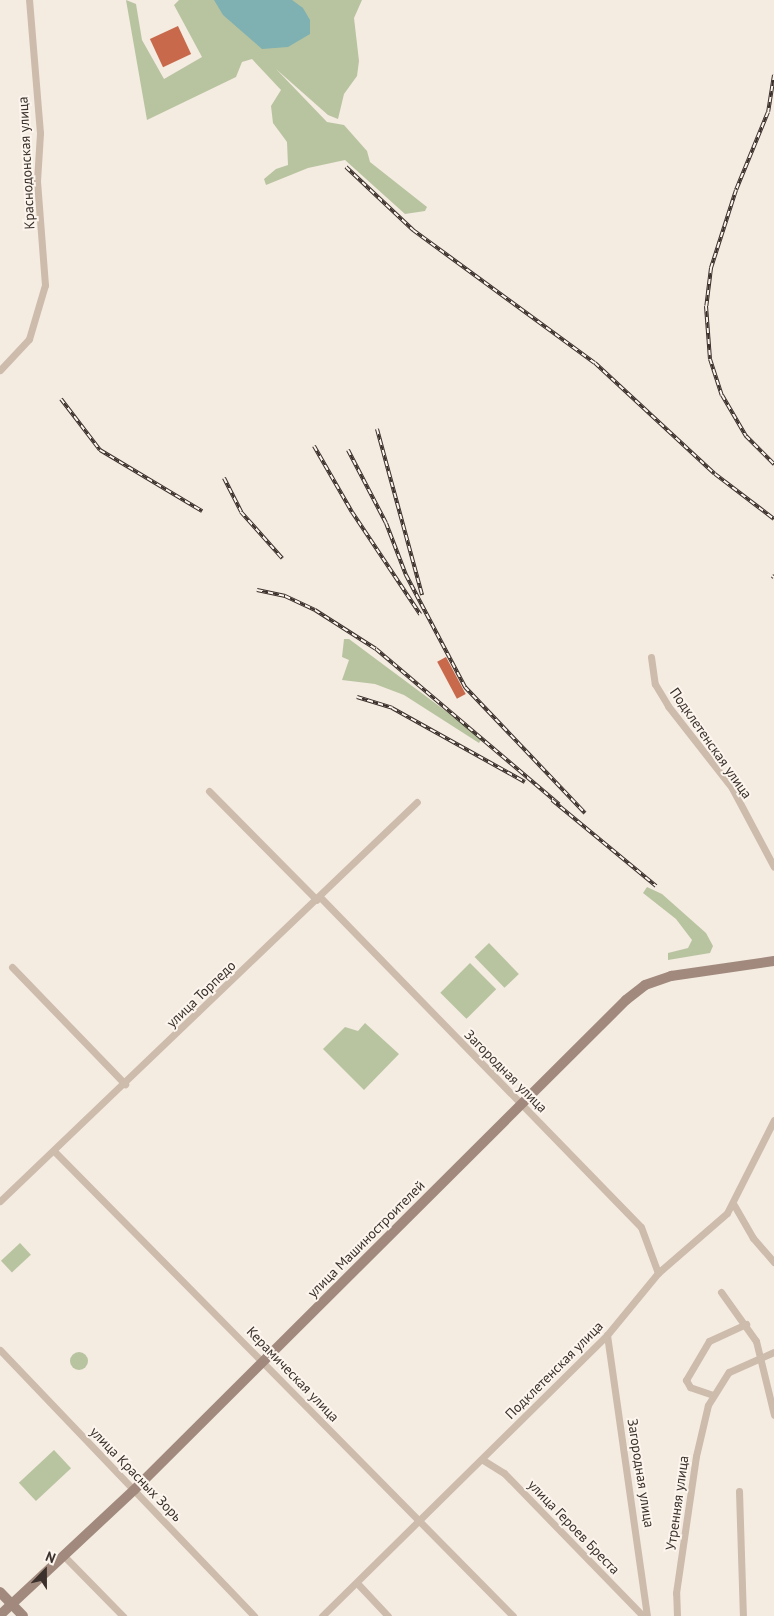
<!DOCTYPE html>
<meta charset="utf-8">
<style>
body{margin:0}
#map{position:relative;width:774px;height:1616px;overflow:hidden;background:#f4ebe1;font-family:"PT Sans",sans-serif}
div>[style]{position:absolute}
.green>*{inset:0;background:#b8c4a0;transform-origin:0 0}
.round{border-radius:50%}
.water>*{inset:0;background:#7fb0b2}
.building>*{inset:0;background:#c8694b;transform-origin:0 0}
.street>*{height:7px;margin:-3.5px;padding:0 3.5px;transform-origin:3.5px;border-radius:3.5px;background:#cdbbac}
.secondary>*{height:10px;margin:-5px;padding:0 5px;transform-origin:5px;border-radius:5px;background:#a18a7d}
.rail>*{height:4px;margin-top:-2px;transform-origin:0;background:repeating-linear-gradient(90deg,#fbf5ee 0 5.5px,#3b302b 0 11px);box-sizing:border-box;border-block:1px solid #3b302b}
span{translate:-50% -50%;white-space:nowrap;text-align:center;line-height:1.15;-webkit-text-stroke:4px #fbf5ee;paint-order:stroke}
.street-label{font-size:14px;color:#3b302b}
.north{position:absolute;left:20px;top:1546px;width:50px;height:50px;-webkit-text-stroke:4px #fbf5ee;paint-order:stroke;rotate:22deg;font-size:14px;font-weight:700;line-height:20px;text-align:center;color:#3b302b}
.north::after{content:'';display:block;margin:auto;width:18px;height:22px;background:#3b302b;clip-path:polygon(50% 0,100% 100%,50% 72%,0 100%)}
</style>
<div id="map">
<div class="green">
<i style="clip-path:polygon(126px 0,136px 4px,142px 40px,164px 79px,202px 57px,174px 5px,179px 0,362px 0,354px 18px,359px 61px,357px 76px,344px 94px,338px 119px,328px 115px,276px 69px,327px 122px,344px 125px,367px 151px,370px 162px,427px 207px,425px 211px,405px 214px,345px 160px,308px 168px,266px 185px,264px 179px,276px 169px,288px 165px,287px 142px,273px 123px,271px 106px,281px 90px,252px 59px,242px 62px,236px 77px,147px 120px)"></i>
<i style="clip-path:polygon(344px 639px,349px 639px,482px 738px,479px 743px,404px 695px,375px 684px,342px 680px,349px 660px,342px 657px)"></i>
<i style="clip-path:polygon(647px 887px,662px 894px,706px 933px,713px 946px,710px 953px,668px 960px,668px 953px,688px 948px,692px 940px,676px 919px,643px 893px)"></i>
<i style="left:489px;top:943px;width:43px;height:20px;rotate:46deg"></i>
<i style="left:470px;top:963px;width:37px;height:42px;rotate:45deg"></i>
<i style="clip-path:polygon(365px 1023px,399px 1054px,364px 1090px,323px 1049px,345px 1027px,358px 1031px)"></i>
<i style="left:20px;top:1243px;width:16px;height:26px;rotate:47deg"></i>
<i class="round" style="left:70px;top:1352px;width:18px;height:18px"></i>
<i style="left:54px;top:1450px;width:25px;height:48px;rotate:47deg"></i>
</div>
<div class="water">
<i style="clip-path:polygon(214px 0,292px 0,303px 8px,310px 20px,310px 34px,288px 47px,262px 49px,223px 15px)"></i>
</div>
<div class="building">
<i style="left:178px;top:26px;width:31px;height:31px;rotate:65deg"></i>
<i style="left:446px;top:657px;width:42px;height:10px;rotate:62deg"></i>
</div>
<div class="street">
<i style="left:0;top:370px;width:42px;rotate:-46.9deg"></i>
<i style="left:29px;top:339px;width:56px;rotate:-73.5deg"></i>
<i style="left:45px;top:285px;width:104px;rotate:-94.4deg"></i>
<i style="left:37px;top:181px;width:48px;rotate:-86.4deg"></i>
<i style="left:40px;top:133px;width:133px;rotate:-94.7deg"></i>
<i style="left:651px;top:657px;width:27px;rotate:82deg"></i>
<i style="left:655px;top:684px;width:26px;rotate:59deg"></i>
<i style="left:668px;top:706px;width:104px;rotate:52deg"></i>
<i style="left:732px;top:788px;width:89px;rotate:62deg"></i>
<i style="left:209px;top:791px;width:153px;rotate:45.3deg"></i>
<i style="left:320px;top:897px;width:460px;rotate:45.8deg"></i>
<i style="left:641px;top:1227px;width:49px;rotate:69.7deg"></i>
<i style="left:12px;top:967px;width:163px;rotate:46deg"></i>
<i style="left:54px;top:1151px;width:653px;rotate:45.37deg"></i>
<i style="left:0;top:1201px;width:577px;rotate:-43.74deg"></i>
<i style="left:734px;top:1205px;width:38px;rotate:60deg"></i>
<i style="left:753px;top:1238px;width:32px;rotate:49deg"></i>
<i style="left:721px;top:1292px;width:60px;rotate:54.5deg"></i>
<i style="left:756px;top:1341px;width:76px;rotate:76.3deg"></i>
<i style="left:607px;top:1335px;width:284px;rotate:81.9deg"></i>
<i style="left:0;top:1350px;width:368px;rotate:46.3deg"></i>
<i style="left:713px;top:1395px;width:24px;rotate:-161deg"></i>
<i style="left:690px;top:1387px;width:8px;rotate:-120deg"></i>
<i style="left:686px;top:1380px;width:45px;rotate:-59.5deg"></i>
<i style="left:709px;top:1341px;width:41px;rotate:-24.7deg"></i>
<i style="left:483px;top:1460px;width:25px;rotate:32deg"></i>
<i style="left:504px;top:1473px;width:199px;rotate:45.8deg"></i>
<i style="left:739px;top:1491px;width:125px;rotate:88.2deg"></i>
<i style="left:63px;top:1555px;width:86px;rotate:45.5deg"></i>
<i style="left:357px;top:1583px;width:45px;rotate:46.8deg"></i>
<i style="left:322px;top:1616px;width:400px;rotate:-44.6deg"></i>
<i style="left:607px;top:1335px;width:80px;rotate:-50.6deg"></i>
<i style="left:658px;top:1273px;width:91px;rotate:-41deg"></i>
<i style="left:727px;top:1213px;width:104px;rotate:-63.2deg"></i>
<i style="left:677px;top:1616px;width:23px;rotate:-92deg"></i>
<i style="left:676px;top:1593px;width:138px;rotate:-81.7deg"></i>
<i style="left:696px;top:1456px;width:52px;rotate:-76.8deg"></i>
<i style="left:708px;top:1405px;width:39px;rotate:-58deg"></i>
<i style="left:729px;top:1372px;width:49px;rotate:-24deg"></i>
</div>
<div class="secondary">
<i style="left:0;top:1592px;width:33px;rotate:46deg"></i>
<i style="left:0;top:1615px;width:183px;rotate:-43deg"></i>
<i style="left:134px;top:1490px;width:694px;rotate:-44.88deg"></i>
<i style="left:626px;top:1000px;width:24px;rotate:-38deg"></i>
<i style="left:645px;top:985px;width:28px;rotate:-19deg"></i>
<i style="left:671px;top:976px;width:104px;rotate:-8.3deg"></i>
</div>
<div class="rail">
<i style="left:774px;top:75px;width:37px;rotate:99deg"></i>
<i style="left:768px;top:112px;width:84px;rotate:112.3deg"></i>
<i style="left:736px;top:190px;width:82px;rotate:107.8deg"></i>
<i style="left:711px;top:268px;width:38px;rotate:97deg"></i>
<i style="left:706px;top:306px;width:53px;rotate:85.7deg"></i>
<i style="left:710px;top:359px;width:38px;rotate:72deg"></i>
<i style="left:722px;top:395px;width:48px;rotate:59.7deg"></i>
<i style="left:746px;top:436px;width:40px;rotate:45deg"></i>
<i style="left:346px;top:167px;width:92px;rotate:43.2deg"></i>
<i style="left:413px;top:230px;width:225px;rotate:36.2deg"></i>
<i style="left:595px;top:363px;width:163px;rotate:42.8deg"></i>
<i style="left:715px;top:474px;width:74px;rotate:37.3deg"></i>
<i style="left:61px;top:399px;width:64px;rotate:52.6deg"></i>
<i style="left:100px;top:450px;width:119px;rotate:30.9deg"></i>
<i style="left:377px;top:429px;width:172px;rotate:74.8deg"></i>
<i style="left:314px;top:446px;width:76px;rotate:60.1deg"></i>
<i style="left:352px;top:512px;width:123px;rotate:56.3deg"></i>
<i style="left:348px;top:450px;width:82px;rotate:62.5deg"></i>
<i style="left:386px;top:523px;width:56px;rotate:69deg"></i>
<i style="left:406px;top:575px;width:127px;rotate:62.2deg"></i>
<i style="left:465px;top:687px;width:174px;rotate:46.4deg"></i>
<i style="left:224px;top:478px;width:38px;rotate:63deg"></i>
<i style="left:241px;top:512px;width:62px;rotate:48.3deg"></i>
<i style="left:772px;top:576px;width:2px;rotate:27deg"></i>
<i style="left:257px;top:590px;width:29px;rotate:12deg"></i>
<i style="left:285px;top:596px;width:33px;rotate:25deg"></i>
<i style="left:315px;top:610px;width:72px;rotate:32.6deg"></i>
<i style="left:376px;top:649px;width:240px;rotate:40.3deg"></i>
<i style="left:357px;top:697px;width:37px;rotate:17deg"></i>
<i style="left:392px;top:708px;width:152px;rotate:29.1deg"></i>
<i style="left:552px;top:800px;width:135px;rotate:39.6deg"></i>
</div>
<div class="street-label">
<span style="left:26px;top:163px;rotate:-93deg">Краснодонская улица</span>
<span style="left:711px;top:743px;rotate:55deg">Подклетенская улица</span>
<span style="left:201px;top:994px;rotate:-44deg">улица Торпедо</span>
<span style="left:506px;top:1071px;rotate:45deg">Загородная улица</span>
<span style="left:366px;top:1239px;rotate:-45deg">улица Машиностроителей</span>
<span style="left:554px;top:1370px;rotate:-45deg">Подклетенская улица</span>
<span style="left:293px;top:1374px;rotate:46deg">Керамическая улица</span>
<span style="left:641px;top:1473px;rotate:81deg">Загородная улица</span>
<span style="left:136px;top:1474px;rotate:46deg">улица Красных Зорь</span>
<span style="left:677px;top:1503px;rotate:-82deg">Утренняя улица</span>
<span style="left:574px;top:1527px;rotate:46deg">улица Героев Бреста</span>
</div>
<div class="north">N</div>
</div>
